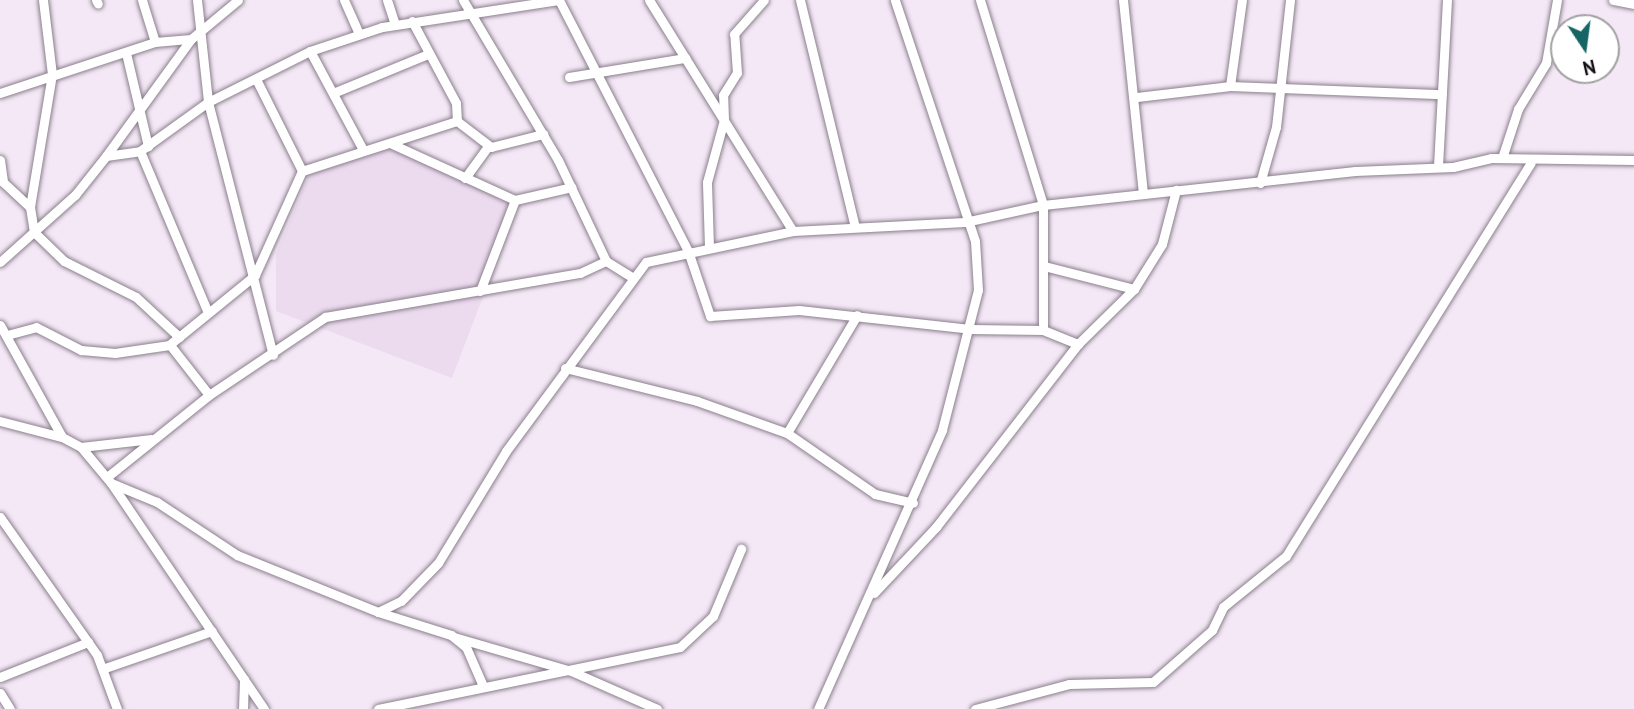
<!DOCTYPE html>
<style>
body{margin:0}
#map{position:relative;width:1634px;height:709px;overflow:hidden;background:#f4e8f6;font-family:"PT Sans",sans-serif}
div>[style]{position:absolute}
.built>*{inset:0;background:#ecdbef}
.roads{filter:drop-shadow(0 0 2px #8a7f8c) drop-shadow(0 0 2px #8a7f8c)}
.street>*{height:9px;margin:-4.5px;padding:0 4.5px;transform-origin:4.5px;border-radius:4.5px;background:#fff}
span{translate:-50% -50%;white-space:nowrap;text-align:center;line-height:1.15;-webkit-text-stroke:7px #fff;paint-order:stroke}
.north{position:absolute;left:1550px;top:14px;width:70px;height:70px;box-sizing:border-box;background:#fff;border:2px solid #a1a0a2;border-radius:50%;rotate:167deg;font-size:19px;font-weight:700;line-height:28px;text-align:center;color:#151116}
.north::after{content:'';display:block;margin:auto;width:24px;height:32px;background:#166564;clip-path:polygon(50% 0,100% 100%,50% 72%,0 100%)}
</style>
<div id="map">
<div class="built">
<i style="clip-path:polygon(390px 143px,511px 193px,516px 210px,452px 378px,276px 311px,276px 254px,311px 170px)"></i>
</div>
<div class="roads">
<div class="street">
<i style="left:43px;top:0;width:75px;rotate:83.1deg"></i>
<i style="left:52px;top:74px;width:135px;rotate:99.4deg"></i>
<i style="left:30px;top:207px;width:25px;rotate:81deg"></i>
<i style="left:34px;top:232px;width:42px;rotate:44deg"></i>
<i style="left:64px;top:261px;width:80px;rotate:26.6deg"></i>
<i style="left:136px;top:297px;width:59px;rotate:42.9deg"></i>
<i style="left:96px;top:0;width:4px;rotate:63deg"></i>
<i style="left:142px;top:0;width:44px;rotate:72.8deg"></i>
<i style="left:197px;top:0;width:103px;rotate:83.8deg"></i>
<i style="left:208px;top:102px;width:261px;rotate:75.6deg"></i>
<i style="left:344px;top:0;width:37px;rotate:66deg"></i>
<i style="left:387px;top:0;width:26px;rotate:72deg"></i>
<i style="left:463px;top:0;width:186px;rotate:59.3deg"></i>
<i style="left:558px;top:160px;width:112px;rotate:64.6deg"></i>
<i style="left:606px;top:261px;width:31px;rotate:32deg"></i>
<i style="left:559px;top:0;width:282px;rotate:62.8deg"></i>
<i style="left:688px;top:251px;width:69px;rotate:71.3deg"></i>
<i style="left:710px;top:316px;width:89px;rotate:-3.9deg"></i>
<i style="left:799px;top:310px;width:172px;rotate:6.3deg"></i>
<i style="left:970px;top:329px;width:73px;rotate:0.8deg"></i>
<i style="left:1043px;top:330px;width:38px;rotate:22deg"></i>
<i style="left:649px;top:0;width:272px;rotate:58.1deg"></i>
<i style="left:800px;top:0;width:230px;rotate:76.4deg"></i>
<i style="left:980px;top:0;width:214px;rotate:72.9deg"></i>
<i style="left:1043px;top:205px;width:125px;rotate:90deg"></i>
<i style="left:1123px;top:0;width:195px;rotate:84.1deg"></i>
<i style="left:1613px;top:0;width:21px;rotate:11deg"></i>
<i style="left:412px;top:21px;width:93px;rotate:61.8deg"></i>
<i style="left:456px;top:103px;width:18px;rotate:87deg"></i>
<i style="left:457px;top:121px;width:43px;rotate:37.4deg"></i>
<i style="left:491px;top:147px;width:54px;rotate:-14deg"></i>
<i style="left:310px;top:51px;width:112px;rotate:61.8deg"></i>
<i style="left:126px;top:53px;width:96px;rotate:76.7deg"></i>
<i style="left:569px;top:77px;width:118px;rotate:-9.3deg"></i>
<i style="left:257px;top:81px;width:101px;rotate:63.4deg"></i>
<i style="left:1230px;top:86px;width:212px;rotate:2.2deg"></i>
<i style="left:0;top:93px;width:163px;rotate:-18.2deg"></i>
<i style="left:155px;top:42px;width:36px;rotate:-5deg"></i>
<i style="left:191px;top:39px;width:61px;rotate:-39.7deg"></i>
<i style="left:333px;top:93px;width:103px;rotate:-22.3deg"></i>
<i style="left:1137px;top:97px;width:94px;rotate:-6.7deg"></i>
<i style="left:1230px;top:86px;width:87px;rotate:-82.1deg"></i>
<i style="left:392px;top:144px;width:135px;rotate:24.5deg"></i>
<i style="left:515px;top:200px;width:58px;rotate:-12.8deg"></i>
<i style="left:140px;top:151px;width:173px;rotate:67.2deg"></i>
<i style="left:106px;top:156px;width:145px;rotate:-54deg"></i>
<i style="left:1502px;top:158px;width:52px;rotate:-71.9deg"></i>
<i style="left:1518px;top:109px;width:54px;rotate:-58.7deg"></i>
<i style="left:1546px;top:63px;width:64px;rotate:-80.1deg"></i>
<i style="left:0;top:160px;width:22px;rotate:82deg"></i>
<i style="left:3px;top:182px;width:37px;rotate:43deg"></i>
<i style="left:1438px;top:166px;width:166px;rotate:-86.9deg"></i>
<i style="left:465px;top:178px;width:39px;rotate:-54deg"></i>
<i style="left:1260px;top:183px;width:58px;rotate:-74.1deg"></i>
<i style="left:1276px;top:127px;width:128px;rotate:-83.7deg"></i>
<i style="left:709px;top:247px;width:65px;rotate:-91.8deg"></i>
<i style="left:707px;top:182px;width:64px;rotate:-74.7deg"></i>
<i style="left:724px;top:120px;width:25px;rotate:-92deg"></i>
<i style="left:723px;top:95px;width:26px;rotate:-58deg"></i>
<i style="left:737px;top:73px;width:39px;rotate:-94deg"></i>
<i style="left:734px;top:34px;width:45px;rotate:-48.6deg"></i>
<i style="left:0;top:262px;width:101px;rotate:-41.8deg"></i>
<i style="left:75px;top:195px;width:50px;rotate:-51.5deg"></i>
<i style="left:106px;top:156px;width:34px;rotate:-8deg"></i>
<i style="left:140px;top:151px;width:84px;rotate:-35.8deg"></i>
<i style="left:208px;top:102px;width:114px;rotate:-26.6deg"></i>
<i style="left:310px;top:51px;width:76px;rotate:-18.4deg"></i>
<i style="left:382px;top:27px;width:179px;rotate:-8.7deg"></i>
<i style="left:1044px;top:266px;width:93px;rotate:14.3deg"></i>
<i style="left:480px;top:291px;width:97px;rotate:-69deg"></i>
<i style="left:0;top:325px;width:128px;rotate:61deg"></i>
<i style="left:62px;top:437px;width:21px;rotate:28deg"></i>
<i style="left:81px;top:447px;width:47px;rotate:50.2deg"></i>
<i style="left:111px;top:483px;width:50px;rotate:22.4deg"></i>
<i style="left:157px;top:502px;width:96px;rotate:33.5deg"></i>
<i style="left:237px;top:555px;width:152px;rotate:22deg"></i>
<i style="left:378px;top:612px;width:25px;rotate:-26deg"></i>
<i style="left:401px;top:601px;width:53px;rotate:-45.8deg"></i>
<i style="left:438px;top:563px;width:131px;rotate:-58.7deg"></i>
<i style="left:506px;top:451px;width:235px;rotate:-53.5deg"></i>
<i style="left:646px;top:262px;width:150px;rotate:-11.9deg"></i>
<i style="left:793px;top:231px;width:172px;rotate:-3deg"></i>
<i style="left:965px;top:222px;width:80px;rotate:-12.3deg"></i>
<i style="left:1043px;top:205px;width:314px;rotate:-6.2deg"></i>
<i style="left:1355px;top:171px;width:98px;rotate:-2.3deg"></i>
<i style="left:1453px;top:167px;width:39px;rotate:-13deg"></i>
<i style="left:1491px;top:158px;width:143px;rotate:0.8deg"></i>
<i style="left:7px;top:335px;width:30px;rotate:-15deg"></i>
<i style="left:36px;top:327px;width:51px;rotate:27.1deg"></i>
<i style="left:81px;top:350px;width:34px;rotate:5deg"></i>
<i style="left:115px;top:353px;width:55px;rotate:-8.4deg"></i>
<i style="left:169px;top:345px;width:111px;rotate:-39.1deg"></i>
<i style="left:255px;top:275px;width:114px;rotate:-65.7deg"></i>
<i style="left:302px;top:171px;width:163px;rotate:-17.9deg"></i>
<i style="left:170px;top:345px;width:63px;rotate:52deg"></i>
<i style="left:565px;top:368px;width:136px;rotate:14deg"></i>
<i style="left:697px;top:401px;width:96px;rotate:19.6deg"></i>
<i style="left:787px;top:433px;width:107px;rotate:34.7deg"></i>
<i style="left:875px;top:494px;width:39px;rotate:13deg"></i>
<i style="left:0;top:421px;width:64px;rotate:14.5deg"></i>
<i style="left:787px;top:433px;width:137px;rotate:-59.3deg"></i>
<i style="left:81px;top:447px;width:71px;rotate:-6.4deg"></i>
<i style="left:107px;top:477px;width:131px;rotate:-38.8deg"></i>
<i style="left:209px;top:395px;width:140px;rotate:-33.9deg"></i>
<i style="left:325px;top:317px;width:259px;rotate:-9.8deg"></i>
<i style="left:580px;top:273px;width:29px;rotate:-25deg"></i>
<i style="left:111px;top:483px;width:273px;rotate:55.9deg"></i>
<i style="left:0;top:517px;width:169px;rotate:54.9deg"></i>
<i style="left:97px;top:655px;width:58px;rotate:69.7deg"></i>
<i style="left:874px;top:593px;width:91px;rotate:-46.8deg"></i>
<i style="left:936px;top:527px;width:232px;rotate:-52.2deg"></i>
<i style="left:1078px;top:344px;width:78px;rotate:-44.5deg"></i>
<i style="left:1134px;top:289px;width:53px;rotate:-58.1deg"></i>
<i style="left:1162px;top:244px;width:56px;rotate:-75.5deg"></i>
<i style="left:378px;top:612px;width:77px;rotate:17.5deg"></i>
<i style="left:451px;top:635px;width:19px;rotate:39deg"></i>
<i style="left:466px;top:647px;width:43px;rotate:66.4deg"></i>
<i style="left:454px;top:637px;width:122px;rotate:16.2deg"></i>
<i style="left:571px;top:671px;width:94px;rotate:23.8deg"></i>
<i style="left:105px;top:668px;width:113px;rotate:-19.1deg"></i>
<i style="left:0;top:677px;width:95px;rotate:-21.7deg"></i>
<i style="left:0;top:693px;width:19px;rotate:58deg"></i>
<i style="left:243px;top:709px;width:30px;rotate:-88deg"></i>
<i style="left:378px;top:709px;width:308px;rotate:-11.6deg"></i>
<i style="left:680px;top:647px;width:45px;rotate:-43.2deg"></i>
<i style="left:713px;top:616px;width:73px;rotate:-67.3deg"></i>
<i style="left:818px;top:709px;width:305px;rotate:-66deg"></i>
<i style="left:942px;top:430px;width:145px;rotate:-75.6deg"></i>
<i style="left:978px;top:290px;width:49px;rotate:-93.5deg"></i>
<i style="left:975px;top:241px;width:254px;rotate:-108.4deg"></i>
<i style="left:975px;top:709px;width:97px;rotate:-14.9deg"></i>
<i style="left:1069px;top:684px;width:84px;rotate:-1.4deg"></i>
<i style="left:1153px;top:682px;width:79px;rotate:-41.4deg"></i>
<i style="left:1212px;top:630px;width:25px;rotate:-64deg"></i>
<i style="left:1223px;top:607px;width:81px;rotate:-39deg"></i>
<i style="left:1286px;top:556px;width:463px;rotate:-58.1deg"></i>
</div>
</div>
<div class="north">N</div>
</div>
